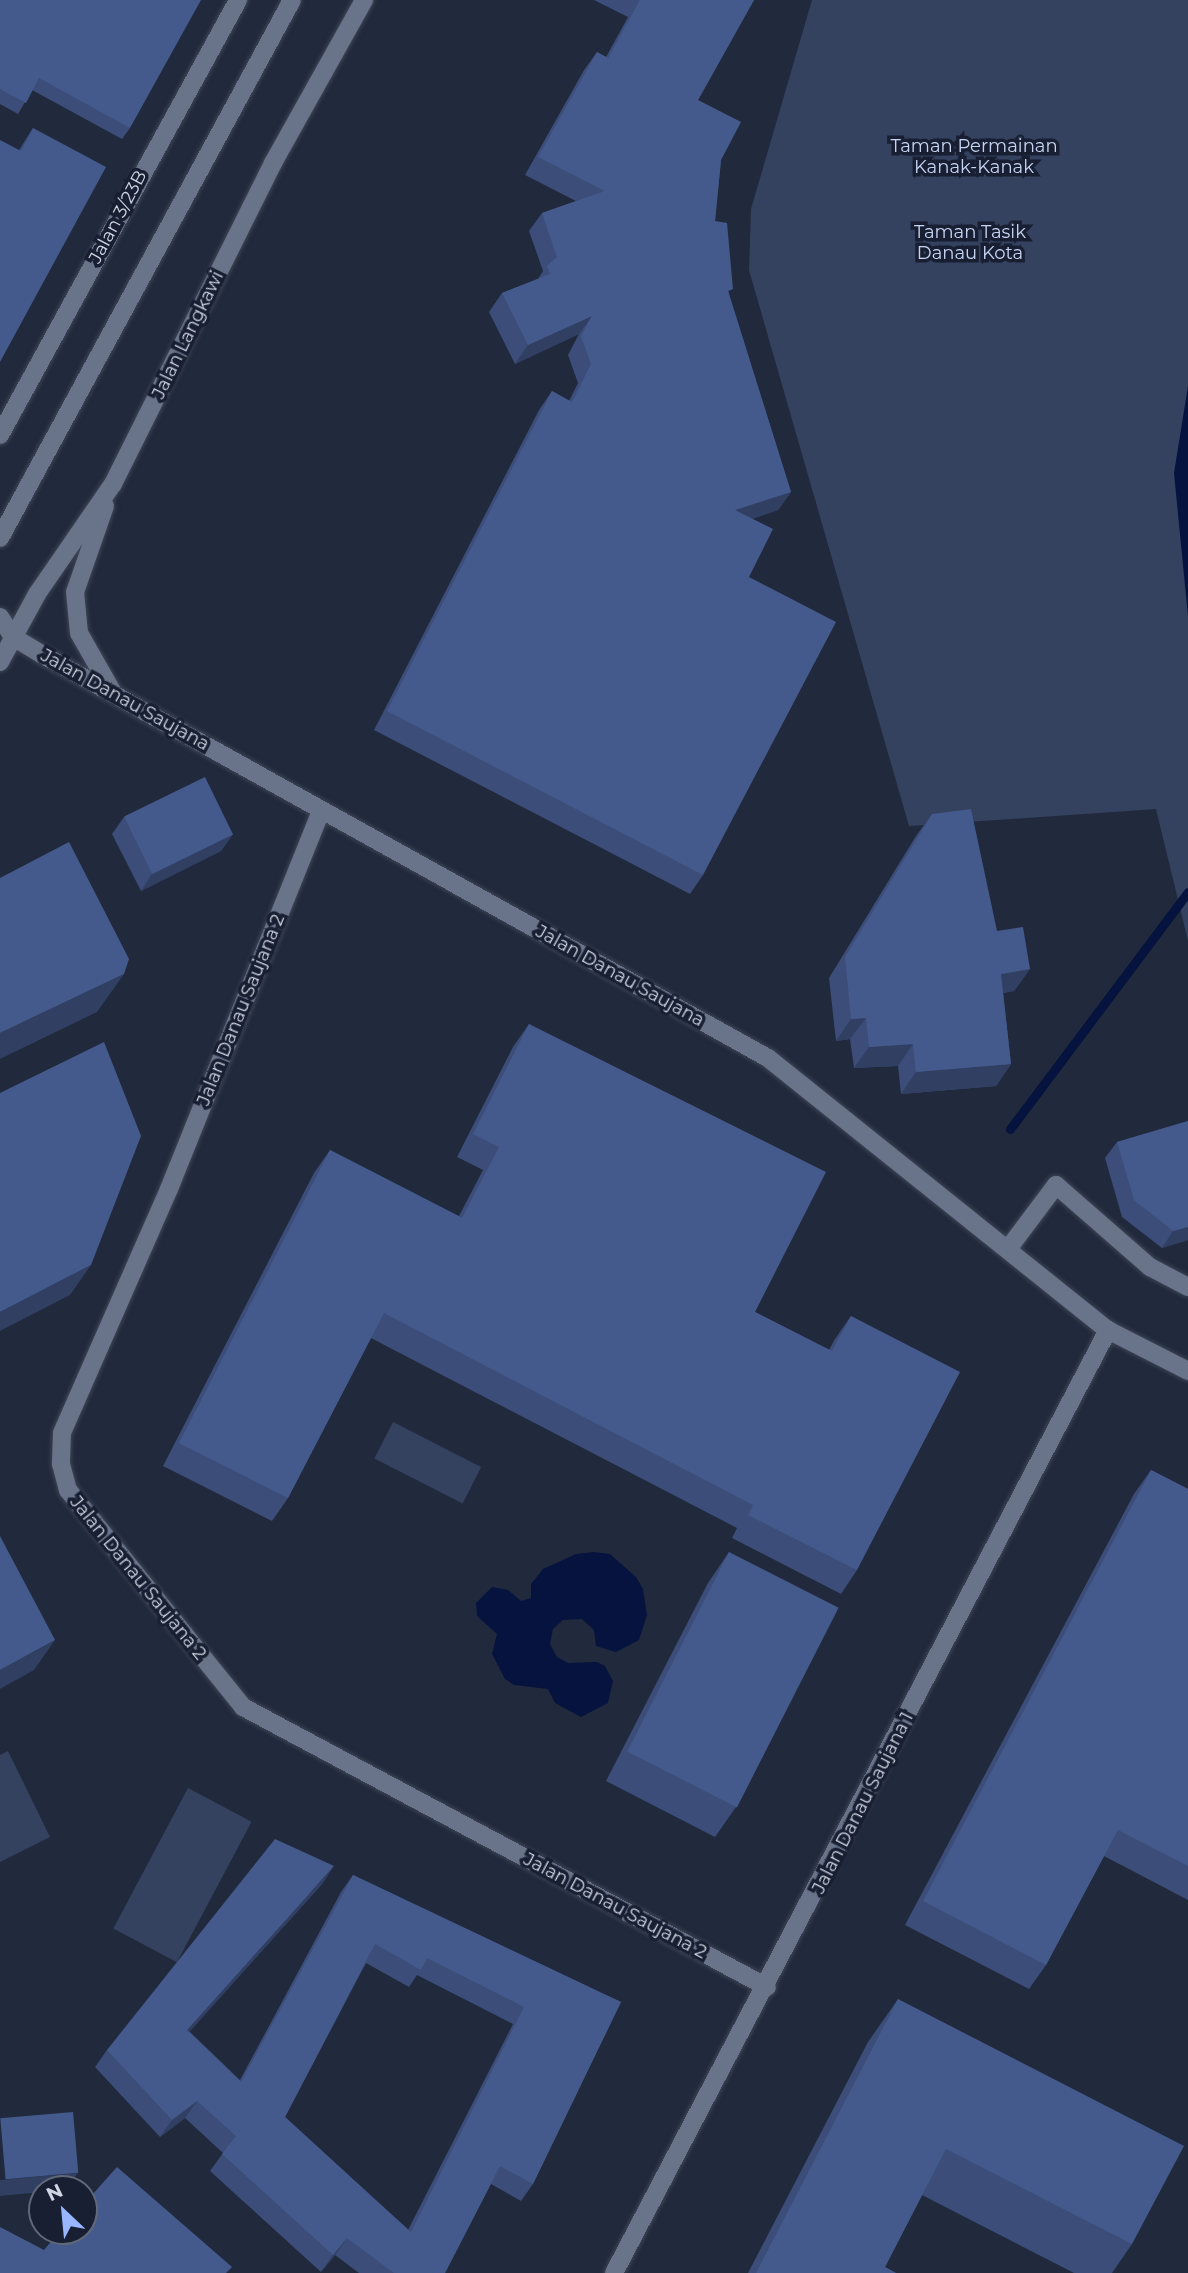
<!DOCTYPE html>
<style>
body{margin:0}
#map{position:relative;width:1188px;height:2273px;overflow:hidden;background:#21293c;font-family:Montserrat,sans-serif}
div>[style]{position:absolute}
.green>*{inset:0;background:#34415f;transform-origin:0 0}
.water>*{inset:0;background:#06133f}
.stream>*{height:9px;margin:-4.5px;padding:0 4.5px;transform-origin:4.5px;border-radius:4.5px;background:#06133f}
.roads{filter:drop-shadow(0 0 2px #3d4555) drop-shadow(0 0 2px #3d4555)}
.street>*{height:18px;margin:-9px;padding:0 9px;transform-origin:9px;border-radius:9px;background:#69748a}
.secondary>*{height:18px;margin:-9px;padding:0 9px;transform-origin:9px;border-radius:9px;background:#69748a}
.wall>*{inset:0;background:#3b4d78}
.shaded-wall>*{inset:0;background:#303f62}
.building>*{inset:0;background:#455a8c;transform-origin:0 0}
span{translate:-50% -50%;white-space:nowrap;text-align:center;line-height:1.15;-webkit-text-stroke:7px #181f32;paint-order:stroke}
.park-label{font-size:18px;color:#c6d4f3}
.street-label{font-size:18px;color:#cfd5e2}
.north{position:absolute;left:28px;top:2175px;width:70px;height:70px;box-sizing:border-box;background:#181f32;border:2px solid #616878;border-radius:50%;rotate:334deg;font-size:19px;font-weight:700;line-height:28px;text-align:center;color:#cfd5e2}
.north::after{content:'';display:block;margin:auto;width:24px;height:32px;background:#97b6fd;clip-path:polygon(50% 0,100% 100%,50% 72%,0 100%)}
</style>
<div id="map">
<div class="green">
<i style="clip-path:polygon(812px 0,1188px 0,1188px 941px,1156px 809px,909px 826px,749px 270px,751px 209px)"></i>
<i style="left:393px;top:1422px;width:99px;height:41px;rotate:27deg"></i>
<i style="clip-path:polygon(8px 1751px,50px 1837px,0 1862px,0 1755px)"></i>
<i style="left:188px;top:1788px;width:72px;height:159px;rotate:28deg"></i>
</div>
<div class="water">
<i style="clip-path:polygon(1188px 386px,1188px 616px,1174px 473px)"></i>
<i style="clip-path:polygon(594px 1552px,610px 1554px,636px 1577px,643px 1589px,647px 1615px,639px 1640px,616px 1652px,596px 1646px,594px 1630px,582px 1619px,563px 1620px,553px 1629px,550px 1644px,557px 1657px,568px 1663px,597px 1662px,605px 1666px,613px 1681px,608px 1703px,581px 1717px,555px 1703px,548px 1689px,514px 1685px,505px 1679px,492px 1654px,497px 1634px,477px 1616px,476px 1603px,492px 1587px,508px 1590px,521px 1601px,531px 1598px,531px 1584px,543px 1569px,576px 1554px)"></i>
</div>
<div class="stream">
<i style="left:1010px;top:1129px;width:296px;rotate:-53.1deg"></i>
</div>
<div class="roads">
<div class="street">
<i style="left:0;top:435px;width:496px;rotate:-61.3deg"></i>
<i style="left:321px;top:811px;width:407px;rotate:111.9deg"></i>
<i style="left:169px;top:1189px;width:266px;rotate:113.7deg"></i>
<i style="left:62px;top:1433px;width:31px;rotate:92deg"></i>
<i style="left:61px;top:1464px;width:27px;rotate:75deg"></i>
<i style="left:68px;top:1490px;width:279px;rotate:51.1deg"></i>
<i style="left:243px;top:1707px;width:594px;rotate:28.12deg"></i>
<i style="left:1008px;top:1249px;width:80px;rotate:-53.1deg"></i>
<i style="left:1056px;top:1185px;width:125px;rotate:41.1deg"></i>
<i style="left:1150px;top:1267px;width:43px;rotate:27.8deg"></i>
<i style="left:614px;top:2273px;width:1065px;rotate:-62.35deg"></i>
</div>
<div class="secondary">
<i style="left:105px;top:506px;width:91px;rotate:109.2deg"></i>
<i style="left:75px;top:592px;width:41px;rotate:84.4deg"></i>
<i style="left:79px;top:633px;width:67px;rotate:60.4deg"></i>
<i style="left:0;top:538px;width:612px;rotate:-61.51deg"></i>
<i style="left:0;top:617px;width:24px;rotate:57deg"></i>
<i style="left:13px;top:637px;width:35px;rotate:31deg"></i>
<i style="left:43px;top:655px;width:829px;rotate:29.07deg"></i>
<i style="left:768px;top:1058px;width:435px;rotate:38.7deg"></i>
<i style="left:1108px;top:1330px;width:90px;rotate:27.1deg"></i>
<i style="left:0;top:662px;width:77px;rotate:-61.4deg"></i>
<i style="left:37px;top:594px;width:134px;rotate:-55.4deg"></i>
<i style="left:113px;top:484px;width:359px;rotate:-63.5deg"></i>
<i style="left:273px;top:163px;width:187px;rotate:-60.8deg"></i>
</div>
</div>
<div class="wall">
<i style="clip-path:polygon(0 0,130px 128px,122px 139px,32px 90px,18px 114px,0 104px)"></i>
<i style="clip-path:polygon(594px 0,754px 0,698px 100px,721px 160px,715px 221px,729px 294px,791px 492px,778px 510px,752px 519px,749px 577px,703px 875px,690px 894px,374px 730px,539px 410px,552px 391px,569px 401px,578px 383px,568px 355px,579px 334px,515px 364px,489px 312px,502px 293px,538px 279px,543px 271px,529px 231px,542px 213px,576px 201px,525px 175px,584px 70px,597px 52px,606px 57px,628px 17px)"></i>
<i style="clip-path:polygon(33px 128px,0 362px,19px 150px)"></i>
<i style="clip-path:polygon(932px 814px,997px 931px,1030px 969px,1014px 991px,1003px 993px,1011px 1064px,996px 1086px,901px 1094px,898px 1066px,854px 1068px,850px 1039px,836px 1041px,829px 978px,916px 836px)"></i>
<i style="clip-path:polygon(124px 817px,233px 834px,221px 851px,141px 891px,112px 834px)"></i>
<i style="clip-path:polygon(529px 1024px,755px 1312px,829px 1350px,835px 1339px,851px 1316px,857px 1570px,841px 1594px,732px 1538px,737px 1528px,371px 1338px,288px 1498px,272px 1521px,163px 1466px,314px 1173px,330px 1150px,459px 1216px,483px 1170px,457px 1157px,513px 1047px)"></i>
<i style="clip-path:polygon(1188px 1121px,1188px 1240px,1162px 1248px,1122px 1217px,1105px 1158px,1117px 1142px)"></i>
<i style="clip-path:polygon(1151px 1470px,1188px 1489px,1188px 1900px,1104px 1856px,1046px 1965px,1029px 1989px,905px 1925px,1134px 1494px)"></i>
<i style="clip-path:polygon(729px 1552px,736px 1807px,715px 1837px,606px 1781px,708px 1583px)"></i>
<i style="clip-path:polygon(evenodd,353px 1875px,621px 2002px,533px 2184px,521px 2201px,491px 2184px,445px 2273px,359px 2273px,335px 2255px,321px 2272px,210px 2171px,223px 2153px,185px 2118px,160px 2137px,95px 2067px,107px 2050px,323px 1883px,189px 2031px,240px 2080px,341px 1892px,353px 1875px,366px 1963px,409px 1987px,417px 1975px,513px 2024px,408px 2230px,285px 2117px,366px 1963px)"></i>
<i style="clip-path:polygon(898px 1999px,1132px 2244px,1112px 2273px,1074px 2273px,922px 2195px,885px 2267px,896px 2273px,748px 2273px,868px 2042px)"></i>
</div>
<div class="shaded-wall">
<i style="clip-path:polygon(592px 316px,579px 334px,515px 364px,528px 345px)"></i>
<i style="clip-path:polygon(791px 492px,778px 510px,722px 529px,735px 510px)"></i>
<i style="clip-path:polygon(233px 834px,221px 851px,141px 891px,152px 874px)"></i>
<i style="clip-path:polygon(1030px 969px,1014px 991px,986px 996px,1001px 974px)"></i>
<i style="clip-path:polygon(124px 974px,97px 1012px,0 1059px,0 1033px)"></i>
<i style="clip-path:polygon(866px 1018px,850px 1039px,836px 1041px,851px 1019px)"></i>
<i style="clip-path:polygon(913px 1044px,898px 1066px,854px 1068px,869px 1047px)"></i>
<i style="clip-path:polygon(1011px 1064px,996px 1086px,901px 1094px,916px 1072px)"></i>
<i style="clip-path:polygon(1188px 1227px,1188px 1240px,1162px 1248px,1173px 1231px)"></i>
<i style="clip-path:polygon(91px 1265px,70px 1295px,0 1331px,0 1312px)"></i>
<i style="clip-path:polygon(55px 1640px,34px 1670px,0 1689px,0 1670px)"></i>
<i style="clip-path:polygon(334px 1866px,323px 1883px,176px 2047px,187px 2030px)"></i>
<i style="clip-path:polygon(197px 2101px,185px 2118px,160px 2137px,172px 2120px)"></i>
<i style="clip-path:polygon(78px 2173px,66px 2189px,42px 2189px,42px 2192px,0 2196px,0 2180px)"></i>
<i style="clip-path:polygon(347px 2238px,335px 2255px,321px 2272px,333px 2255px)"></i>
</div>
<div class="building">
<i style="clip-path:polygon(0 0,201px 0,130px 128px,39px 78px,26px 103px,0 89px)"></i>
<i style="clip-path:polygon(640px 0,754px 0,698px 100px,741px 122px,721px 160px,715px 221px,727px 223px,733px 289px,728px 291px,791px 492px,735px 510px,773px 529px,749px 577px,836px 622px,703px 875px,387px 711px,552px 391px,572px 402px,591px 364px,581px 336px,592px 316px,528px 345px,502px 293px,550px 274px,547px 266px,557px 257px,542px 213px,605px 191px,538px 157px,597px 52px,608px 58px)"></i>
<i style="clip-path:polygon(33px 128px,106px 167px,0 362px,0 140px,21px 151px)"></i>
<i style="left:205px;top:777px;width:64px;height:90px;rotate:64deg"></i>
<i style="clip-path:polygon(971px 809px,997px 931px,1023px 927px,1030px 969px,1001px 974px,1011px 1064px,916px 1072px,913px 1044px,869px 1047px,866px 1018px,851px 1019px,845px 957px,932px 814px)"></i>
<i style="clip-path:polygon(69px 842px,129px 959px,124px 974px,0 1033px,0 878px)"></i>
<i style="clip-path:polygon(529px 1024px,826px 1172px,755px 1312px,832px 1351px,851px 1316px,960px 1372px,857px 1570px,748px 1515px,753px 1505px,384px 1313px,288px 1498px,179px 1443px,330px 1150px,462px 1218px,499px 1147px,473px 1134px)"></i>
<i style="clip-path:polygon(104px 1042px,141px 1136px,91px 1265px,0 1312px,0 1093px)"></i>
<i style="clip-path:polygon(1188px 1121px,1188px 1227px,1173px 1231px,1134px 1200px,1117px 1142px)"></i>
<i style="clip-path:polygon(1151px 1470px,1188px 1489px,1188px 1866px,1118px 1830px,1046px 1965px,923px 1901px)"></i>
<i style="clip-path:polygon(0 1536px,55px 1640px,0 1670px)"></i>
<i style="left:729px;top:1552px;width:123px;height:224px;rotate:27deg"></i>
<i style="clip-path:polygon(evenodd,275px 1839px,334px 1866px,187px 2030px,241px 2082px,353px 1875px,621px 2002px,533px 2184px,500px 2166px,445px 2273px,394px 2273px,347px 2238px,333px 2255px,222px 2154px,236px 2136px,197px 2101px,172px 2120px,107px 2050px,275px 1839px,375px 1944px,421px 1970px,427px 1958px,524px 2007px,411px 2232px,285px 2117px,375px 1944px)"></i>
<i style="clip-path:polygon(898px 1999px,1184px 2146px,1132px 2244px,946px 2149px,885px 2267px,896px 2273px,756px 2273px)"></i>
<i style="left:73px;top:2112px;width:61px;height:73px;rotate:85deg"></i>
<i style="clip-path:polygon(117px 2167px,232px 2267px,226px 2273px,0 2273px,0 2227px,44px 2250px,60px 2231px,84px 2231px,84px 2204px)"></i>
</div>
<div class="park-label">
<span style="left:974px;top:157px">Taman Permainan<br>Kanak-Kanak</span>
<span style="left:970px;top:243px">Taman Tasik<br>Danau Kota</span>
</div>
<div class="street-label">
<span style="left:118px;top:217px;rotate:-62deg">Jalan 3/23B</span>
<span style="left:188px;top:335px;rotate:-64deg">Jalan Langkawi</span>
<span style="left:125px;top:700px;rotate:29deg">Jalan Danau Saujana</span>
<span style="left:620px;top:976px;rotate:29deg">Jalan Danau Saujana</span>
<span style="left:241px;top:1010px;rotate:-68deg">Jalan Danau Saujana 2</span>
<span style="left:138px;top:1578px;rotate:51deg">Jalan Danau Saujana 2</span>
<span style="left:863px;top:1803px;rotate:-63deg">Jalan Danau Saujana 1</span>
<span style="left:615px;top:1906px;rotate:28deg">Jalan Danau Saujana 2</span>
</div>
<div class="north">N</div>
</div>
